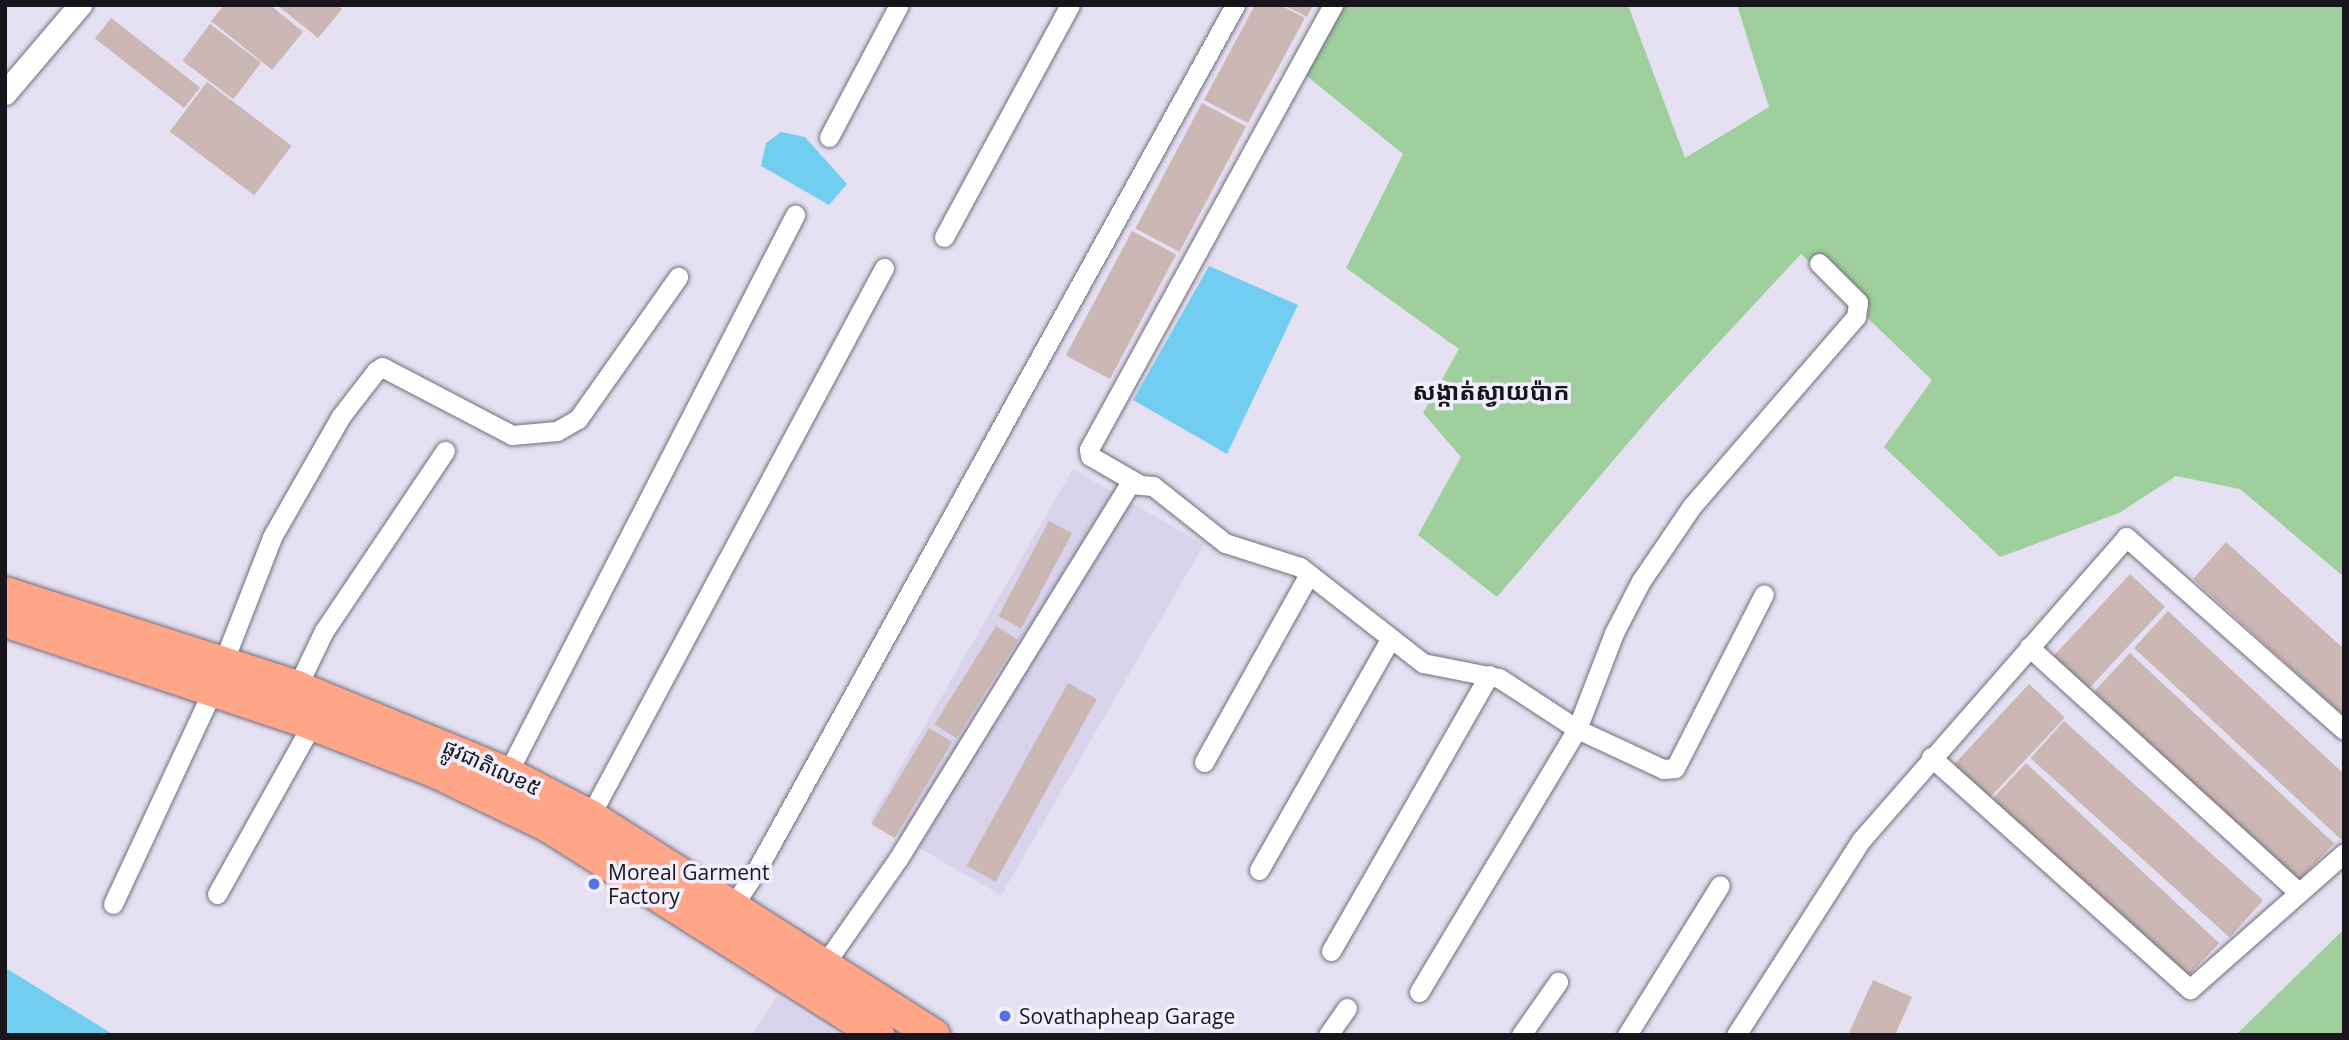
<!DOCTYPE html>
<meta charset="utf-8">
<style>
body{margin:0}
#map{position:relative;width:2349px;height:1040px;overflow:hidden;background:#e5e1f2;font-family:"Open Sans","Noto Sans Khmer",sans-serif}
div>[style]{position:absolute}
.built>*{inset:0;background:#d9d3eb;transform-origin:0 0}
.green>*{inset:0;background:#9fcf9d}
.water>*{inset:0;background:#72cef1}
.building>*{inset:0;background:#cbb7b3;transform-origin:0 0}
.roads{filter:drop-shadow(0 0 2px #716d7d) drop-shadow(0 0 2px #716d7d)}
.minor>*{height:19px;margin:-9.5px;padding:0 9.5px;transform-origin:9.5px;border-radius:9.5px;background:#fff}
.tertiary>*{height:23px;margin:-11.5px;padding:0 11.5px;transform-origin:11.5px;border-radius:11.5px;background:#fff}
.trunk>*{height:32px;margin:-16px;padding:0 16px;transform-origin:16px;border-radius:16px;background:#fea687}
.dots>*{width:19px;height:19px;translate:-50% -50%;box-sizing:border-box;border:4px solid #f2effd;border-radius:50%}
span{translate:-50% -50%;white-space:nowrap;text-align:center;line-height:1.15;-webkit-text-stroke:7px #f2effd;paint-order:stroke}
.street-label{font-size:21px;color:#17151b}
.poi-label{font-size:21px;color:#17151b}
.left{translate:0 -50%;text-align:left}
.quarter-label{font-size:24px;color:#17151b;font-weight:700}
.frame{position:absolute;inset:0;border:7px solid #17151b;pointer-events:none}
</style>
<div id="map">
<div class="built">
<i style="left:1073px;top:469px;width:151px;height:405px;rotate:30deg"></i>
<i style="clip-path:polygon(777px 996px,838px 1035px,752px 1035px)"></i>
</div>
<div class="green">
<i style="clip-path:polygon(1339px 5px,1628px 5px,1685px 158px,1769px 107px,1737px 5px,2344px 5px,2344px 577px,2240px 489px,2176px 476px,2119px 513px,2000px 557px,1884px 447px,1932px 380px,1801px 254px,1658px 408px,1497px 597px,1418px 535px,1461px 457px,1423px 413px,1459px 349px,1346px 268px,1403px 154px,1303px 73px)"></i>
<i style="clip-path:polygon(2344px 929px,2344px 1035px,2236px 1035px)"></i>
</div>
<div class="water">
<i style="clip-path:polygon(781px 132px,805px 137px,847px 184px,829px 205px,761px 166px,766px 143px)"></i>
<i style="clip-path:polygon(1209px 266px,1298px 305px,1227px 454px,1133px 400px)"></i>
<i style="clip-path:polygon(5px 969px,9px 970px,114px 1035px,5px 1035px)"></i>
</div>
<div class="building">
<i style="clip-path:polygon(224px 5px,270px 5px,303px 32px,272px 70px,211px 21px)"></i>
<i style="clip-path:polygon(277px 5px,337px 5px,342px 9px,318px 38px)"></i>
<i style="clip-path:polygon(1255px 5px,1280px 5px,1305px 18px,1248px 123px,1204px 100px)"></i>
<i style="clip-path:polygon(1284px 5px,1313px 5px,1307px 17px)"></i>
<i style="left:111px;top:18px;width:113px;height:26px;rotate:38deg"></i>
<i style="left:210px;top:24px;width:64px;height:46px;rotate:37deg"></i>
<i style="left:207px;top:82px;width:106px;height:62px;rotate:37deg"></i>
<i style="left:1202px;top:103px;width:50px;height:142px;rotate:28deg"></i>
<i style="left:1132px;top:231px;width:50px;height:141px;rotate:28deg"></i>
<i style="left:1049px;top:521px;width:26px;height:108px;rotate:28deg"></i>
<i style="clip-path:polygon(2226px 542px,2344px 649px,2344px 716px,2193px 579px)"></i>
<i style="left:2130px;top:574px;width:48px;height:112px;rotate:43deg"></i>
<i style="clip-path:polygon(2168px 611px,2344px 774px,2344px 842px,2134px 648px)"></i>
<i style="left:996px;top:626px;width:26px;height:116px;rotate:32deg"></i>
<i style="left:2130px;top:653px;width:279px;height:53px;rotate:43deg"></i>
<i style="left:1068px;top:683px;width:33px;height:209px;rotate:29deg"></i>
<i style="left:2029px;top:684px;width:49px;height:112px;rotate:43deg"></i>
<i style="left:2064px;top:721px;width:268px;height:50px;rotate:42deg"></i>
<i style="left:929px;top:728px;width:27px;height:112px;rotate:31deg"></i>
<i style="left:2026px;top:763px;width:264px;height:50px;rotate:43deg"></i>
<i style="clip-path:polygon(1873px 980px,1912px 997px,1895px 1035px,1848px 1035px)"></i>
</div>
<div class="roads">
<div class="minor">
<i style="left:829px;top:137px;width:149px;rotate:-62.1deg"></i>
<i style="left:944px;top:237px;width:264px;rotate:-61.5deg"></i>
<i style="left:1137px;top:483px;width:54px;rotate:-150.1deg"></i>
<i style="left:1090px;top:456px;width:7px;rotate:-98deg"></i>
<i style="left:1089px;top:449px;width:507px;rotate:-61.21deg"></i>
<i style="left:2029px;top:647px;width:365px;rotate:42.3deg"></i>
<i style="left:223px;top:663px;width:135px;rotate:-68.7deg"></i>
<i style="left:272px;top:537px;width:139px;rotate:-60.3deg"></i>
<i style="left:341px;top:416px;width:57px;rotate:-52.1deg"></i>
<i style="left:376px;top:371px;width:7px;rotate:-34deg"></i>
<i style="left:382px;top:367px;width:147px;rotate:27.6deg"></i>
<i style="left:512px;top:435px;width:45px;rotate:-5.1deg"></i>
<i style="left:557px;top:431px;width:24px;rotate:-30deg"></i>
<i style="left:578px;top:419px;width:174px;rotate:-54.8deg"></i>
<i style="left:297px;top:687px;width:62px;rotate:-64.3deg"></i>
<i style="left:324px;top:631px;width:217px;rotate:-56.1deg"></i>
<i style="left:1931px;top:757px;width:348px;rotate:41.9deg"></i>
<i style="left:2190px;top:989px;width:205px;rotate:-41.4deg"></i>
<i style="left:1204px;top:762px;width:213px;rotate:-60.8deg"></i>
<i style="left:504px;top:780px;width:636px;rotate:-62.75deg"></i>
<i style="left:590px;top:816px;width:622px;rotate:-61.79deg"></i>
<i style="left:1259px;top:870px;width:263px;rotate:-60.4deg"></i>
<i style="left:217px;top:894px;width:195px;rotate:-60.8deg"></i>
<i style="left:113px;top:904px;width:236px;rotate:-65deg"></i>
<i style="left:727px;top:915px;width:53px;rotate:-56.6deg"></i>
<i style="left:756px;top:871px;width:990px;rotate:-61.05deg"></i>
<i style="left:1331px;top:951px;width:318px;rotate:-60.2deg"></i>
<i style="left:824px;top:965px;width:129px;rotate:-55.1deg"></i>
<i style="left:898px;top:859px;width:441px;rotate:-58.3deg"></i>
<i style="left:1130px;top:484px;width:23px;rotate:5deg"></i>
<i style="left:1153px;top:486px;width:92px;rotate:38.4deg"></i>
<i style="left:1225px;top:543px;width:79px;rotate:17.7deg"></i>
<i style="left:1300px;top:567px;width:156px;rotate:38deg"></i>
<i style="left:1423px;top:663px;width:77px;rotate:11.2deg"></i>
<i style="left:1499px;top:678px;width:93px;rotate:33.2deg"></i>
<i style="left:1577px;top:729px;width:95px;rotate:24.9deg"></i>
<i style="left:1663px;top:769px;width:12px;rotate:-5deg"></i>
<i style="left:1675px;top:768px;width:195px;rotate:-62.9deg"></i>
<i style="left:1419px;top:992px;width:307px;rotate:-59deg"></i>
<i style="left:1577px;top:729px;width:103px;rotate:-68.9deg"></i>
<i style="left:1614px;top:633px;width:59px;rotate:-62.6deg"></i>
<i style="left:1641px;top:581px;width:91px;rotate:-55.8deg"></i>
<i style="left:1692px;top:506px;width:250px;rotate:-49.1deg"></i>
<i style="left:1856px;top:317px;width:15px;rotate:-82deg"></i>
<i style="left:1858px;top:302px;width:55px;rotate:-135deg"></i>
<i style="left:1328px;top:1035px;width:33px;rotate:-55deg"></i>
<i style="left:1521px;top:1035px;width:65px;rotate:-55.1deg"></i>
<i style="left:1627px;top:1035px;width:176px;rotate:-58.2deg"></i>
<i style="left:1736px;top:1035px;width:233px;rotate:-57.3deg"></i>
<i style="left:1862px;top:839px;width:401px;rotate:-48.8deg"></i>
<i style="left:2126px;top:537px;width:291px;rotate:41.5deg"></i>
</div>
<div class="tertiary">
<i style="left:5px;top:93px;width:116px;rotate:-49.6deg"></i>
</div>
<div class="trunk">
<i style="left:5px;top:593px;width:307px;rotate:17.8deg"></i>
<i style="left:297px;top:687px;width:227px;rotate:22.3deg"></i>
<i style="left:507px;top:773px;width:93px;rotate:27.4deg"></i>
<i style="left:590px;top:816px;width:408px;rotate:32.5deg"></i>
<i style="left:5px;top:621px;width:324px;rotate:18.5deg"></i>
<i style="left:312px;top:724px;width:133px;rotate:21.2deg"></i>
<i style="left:436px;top:772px;width:124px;rotate:25.7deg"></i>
<i style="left:548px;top:826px;width:391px;rotate:32.3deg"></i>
</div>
</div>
<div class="dots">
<i style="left:594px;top:884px;background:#5870e6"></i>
<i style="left:1005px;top:1016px;background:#5870e6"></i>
</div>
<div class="street-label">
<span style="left:492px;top:767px;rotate:25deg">ផ្លូវជាតិលេខ៥</span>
</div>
<div class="poi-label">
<span class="left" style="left:608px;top:884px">Moreal Garment<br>Factory</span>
<span class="left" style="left:1019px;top:1016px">Sovathapheap Garage</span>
</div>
<div class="quarter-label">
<span style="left:1491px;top:391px">សង្កាត់ស្វាយប៉ាក</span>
</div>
<div class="frame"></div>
</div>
